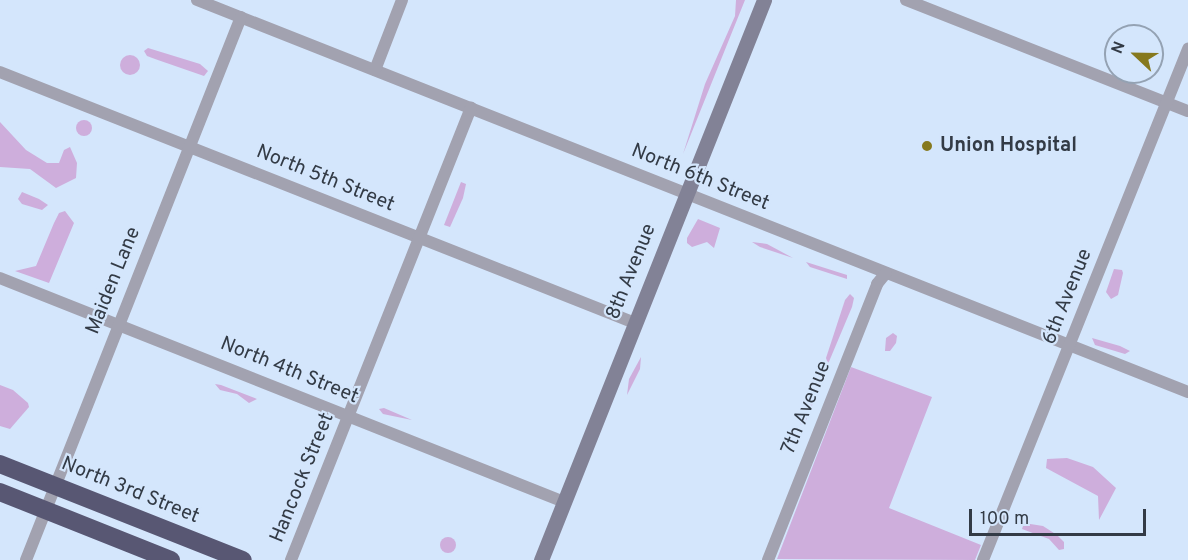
<!DOCTYPE html>
<style>
body{margin:0}
#map{position:relative;width:1188px;height:560px;overflow:hidden;background:#d4e6fc;font-family:Overpass,sans-serif}
div>[style]{position:absolute}
.green>*{inset:0;background:#ceaedc}
.round{border-radius:50%}
.street>*{height:12px;margin:-6px;padding:0 6px;transform-origin:6px;border-radius:6px;background:#a2a2b0}
.secondary>*{height:15px;margin:-7.5px;padding:0 7.5px;transform-origin:7.5px;border-radius:7.5px;background:#828296}
.highway>*{height:18px;margin:-9px;padding:0 9px;transform-origin:9px;border-radius:9px;background:#585773}
.dots>*{width:16px;height:16px;translate:-50% -50%;box-sizing:border-box;border:3px solid #d4e6fc;border-radius:50%}
span{translate:-50% -50%;white-space:nowrap;text-align:center;line-height:1.15;-webkit-text-stroke:4.5px #d4e6fc;paint-order:stroke}
.poi-label{font-size:20px;color:#333b46;font-weight:700}
.left{translate:0 -50%;text-align:left}
.street-label{font-size:20px;color:#333b46}
.north{position:absolute;left:1104px;top:24px;width:60px;height:60px;box-sizing:border-box;background:#d4e6fc;border:2px solid #94a2b3;border-radius:50%;rotate:292deg;font-size:16px;font-weight:700;line-height:24px;text-align:center;color:#333b46}
.north::after{content:'';display:block;margin:auto;width:21px;height:27px;background:#86791e;clip-path:polygon(50% 0,100% 100%,50% 72%,0 100%)}
.scale{position:absolute;left:969px;top:509px;width:177px;height:27px;box-sizing:border-box;border:3px solid #333b46;border-top:0;padding-left:8px;font-size:18px;line-height:21px;white-space:nowrap;color:#333b46;-webkit-text-stroke:4px #d4e6fc;paint-order:stroke}
</style>
<div id="map">
<div class="green">
<i style="clip-path:polygon(736px 0,745px 0,683px 154px,705px 84px,735px 16px)"></i>
<i style="clip-path:polygon(148px 48px,200px 64px,208px 71px,204px 76px,155px 59px,147px 56px,144px 51px)"></i>
<i class="round" style="left:120px;top:55px;width:20px;height:20px"></i>
<i class="round" style="left:76px;top:120px;width:16px;height:16px"></i>
<i style="clip-path:polygon(0 122px,26px 150px,47px 163px,59px 163px,64px 150px,70px 147px,77px 163px,76px 178px,56px 188px,30px 169px,0 167px)"></i>
<i style="clip-path:polygon(461px 182px,466px 184px,463px 198px,450px 227px,444px 225px)"></i>
<i style="clip-path:polygon(22px 192px,39px 199px,48px 205px,42px 210px,22px 204px,18px 199px)"></i>
<i style="clip-path:polygon(65px 211px,74px 223px,49px 283px,15px 271px,36px 266px,54px 223px,59px 213px)"></i>
<i style="clip-path:polygon(698px 219px,720px 228px,714px 248px,707px 242px,692px 247px,687px 243px,687px 238px)"></i>
<i style="clip-path:polygon(752px 242px,767px 244px,793px 258px,760px 247px)"></i>
<i style="clip-path:polygon(806px 262px,847px 275px,847px 279px,810px 267px)"></i>
<i style="clip-path:polygon(1114px 269px,1122px 270px,1123px 273px,1118px 295px,1111px 299px,1106px 292px)"></i>
<i style="clip-path:polygon(850px 294px,854px 298px,852px 307px,828px 364px,826px 358px,845px 300px)"></i>
<i style="clip-path:polygon(893px 333px,897px 336px,896px 343px,890px 351px,885px 351px,886px 338px)"></i>
<i style="clip-path:polygon(1092px 338px,1120px 346px,1130px 351px,1125px 354px,1095px 345px)"></i>
<i style="clip-path:polygon(641px 357px,640px 369px,627px 395px,629px 379px)"></i>
<i style="clip-path:polygon(851px 367px,932px 397px,889px 508px,981px 545px,975px 560px,777px 559px)"></i>
<i style="clip-path:polygon(819px 374px,818px 391px,804px 425px,800px 424px)"></i>
<i style="clip-path:polygon(215px 384px,221px 385px,257px 399px,249px 403px,237px 394px,220px 390px)"></i>
<i style="clip-path:polygon(0 385px,13px 390px,28px 403px,29px 407px,10px 429px,0 426px)"></i>
<i style="clip-path:polygon(384px 408px,412px 420px,383px 414px,379px 409px)"></i>
<i style="clip-path:polygon(1067px 458px,1093px 467px,1116px 488px,1099px 520px,1098px 496px,1046px 468px,1047px 459px)"></i>
<i style="clip-path:polygon(1024px 523px,1043px 526px,1057px 535px,1064px 542px,1064px 549px,1059px 550px,1049px 539px,1022px 529px)"></i>
<i class="round" style="left:440px;top:537px;width:16px;height:16px"></i>
</div>
<div class="street">
<i style="left:197px;top:0;width:1066px;rotate:21.58deg"></i>
<i style="left:906px;top:0;width:303px;rotate:21.5deg"></i>
<i style="left:375px;top:70px;width:75px;rotate:-68.9deg"></i>
<i style="left:0;top:72px;width:683px;rotate:21.57deg"></i>
<i style="left:0;top:278px;width:607px;rotate:21.66deg"></i>
<i style="left:26px;top:560px;width:584px;rotate:-68.4deg"></i>
<i style="left:291px;top:560px;width:487px;rotate:-68.3deg"></i>
<i style="left:768px;top:560px;width:297px;rotate:-68.4deg"></i>
<i style="left:877px;top:284px;width:14px;rotate:-51deg"></i>
<i style="left:983px;top:560px;width:551px;rotate:-68.14deg"></i>
</div>
<div class="secondary">
<i style="left:541px;top:560px;width:603px;rotate:-68.29deg"></i>
</div>
<div class="highway">
<i style="left:0;top:464px;width:261px;rotate:21.6deg"></i>
<i style="left:0;top:492px;width:184px;rotate:21.7deg"></i>
</div>
<div class="dots">
<i style="left:927px;top:146px;background:#86791e"></i>
</div>
<div class="poi-label">
<span class="left" style="left:940px;top:146px">Union Hospital</span>
</div>
<div class="street-label">
<span style="left:700px;top:178px;rotate:22deg">North 6th Street</span>
<span style="left:325px;top:179px;rotate:22deg">North 5th Street</span>
<span style="left:632px;top:272px;rotate:-68deg">8th Avenue</span>
<span style="left:114px;top:281px;rotate:-68deg">Maiden Lane</span>
<span style="left:1068px;top:297px;rotate:-68deg">6th Avenue</span>
<span style="left:289px;top:371px;rotate:22deg">North 4th Street</span>
<span style="left:807px;top:408px;rotate:-68deg">7th Avenue</span>
<span style="left:303px;top:478px;rotate:-68deg">Hancock Street</span>
<span style="left:130px;top:491px;rotate:22deg">North 3rd Street</span>
</div>
<div class="north">N</div>
<div class="scale">100 m</div>
</div>
